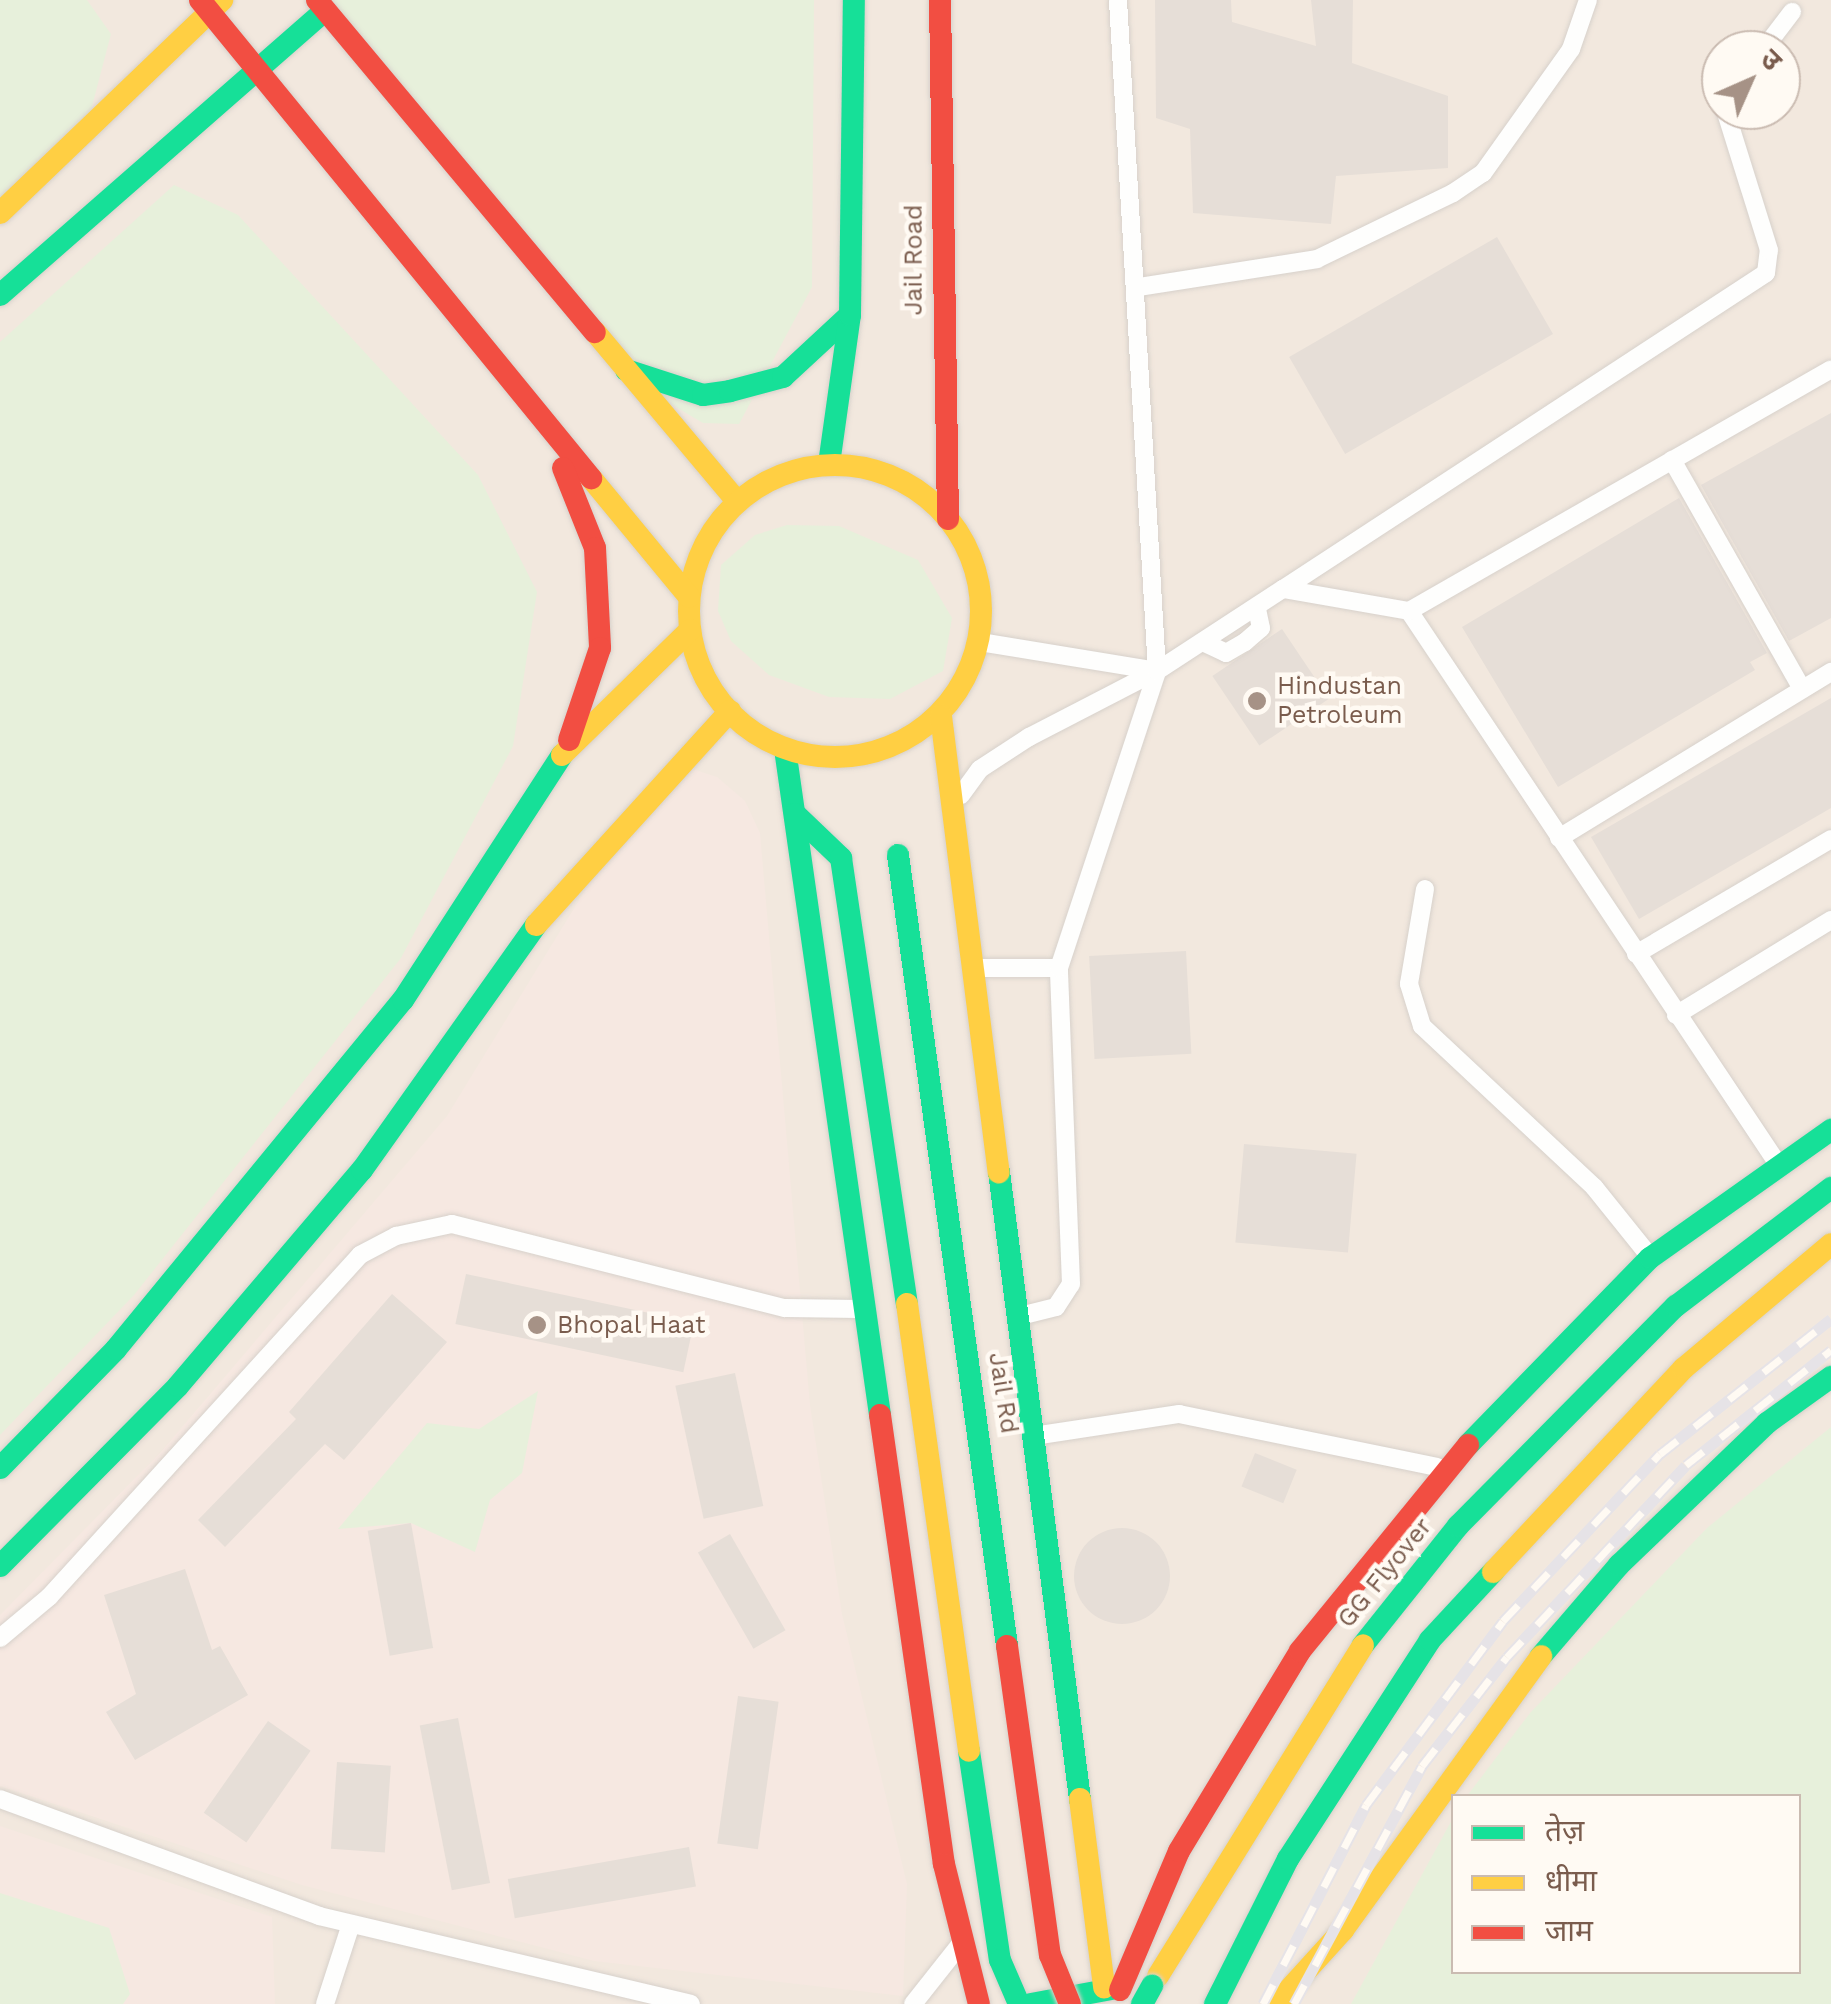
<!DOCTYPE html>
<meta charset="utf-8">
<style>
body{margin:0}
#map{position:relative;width:1831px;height:2004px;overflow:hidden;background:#f9f5f0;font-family:"Work Sans","Noto Sans Devanagari",sans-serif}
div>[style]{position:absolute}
.residential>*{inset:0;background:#f2e8de}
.commercial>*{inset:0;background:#f6e8e1}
.green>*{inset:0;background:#e7f0db}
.building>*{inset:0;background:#e6ded7;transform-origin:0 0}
.round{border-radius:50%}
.roads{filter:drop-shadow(0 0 2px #d7d1cb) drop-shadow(0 0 2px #d7d1cb)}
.lane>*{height:18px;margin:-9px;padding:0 9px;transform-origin:9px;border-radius:9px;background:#fefefd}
.fast>*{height:22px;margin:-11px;padding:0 11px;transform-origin:11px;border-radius:11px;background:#16e098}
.slow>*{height:22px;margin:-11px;padding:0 11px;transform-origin:11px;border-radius:11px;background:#ffcf43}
.slow>.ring{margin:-11px;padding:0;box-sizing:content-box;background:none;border:22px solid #ffcf43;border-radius:50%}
.jam>*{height:22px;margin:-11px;padding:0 11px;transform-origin:11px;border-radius:11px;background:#f24e42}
.rail>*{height:11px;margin-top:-5.5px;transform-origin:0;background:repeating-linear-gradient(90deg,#fffaf3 0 22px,#e6e3e7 0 44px);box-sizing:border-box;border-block:2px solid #e6e3e7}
.bridges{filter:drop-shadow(0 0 2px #d9d2cb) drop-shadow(0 0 2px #d9d2cb)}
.fast-bridge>*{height:22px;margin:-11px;padding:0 11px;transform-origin:11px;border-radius:11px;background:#16e098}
.jam-bridge>*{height:22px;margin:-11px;padding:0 11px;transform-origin:11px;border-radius:11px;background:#f24e42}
.dots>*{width:28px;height:28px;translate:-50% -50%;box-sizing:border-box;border:5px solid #fffaf3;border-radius:50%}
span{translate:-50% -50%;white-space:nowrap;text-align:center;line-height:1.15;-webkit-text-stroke:9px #fffaf3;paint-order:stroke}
.street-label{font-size:25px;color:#7a5c4d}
.poi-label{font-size:25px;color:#7a5c4d}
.left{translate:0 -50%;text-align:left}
.legend{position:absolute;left:1451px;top:1794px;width:350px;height:180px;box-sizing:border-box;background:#fffaf3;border:2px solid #cabbb1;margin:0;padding:12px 18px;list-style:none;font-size:30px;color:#7a5c4d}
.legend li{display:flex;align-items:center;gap:20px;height:50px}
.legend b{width:50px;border:2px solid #cabbb1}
.north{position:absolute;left:1701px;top:30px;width:100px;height:100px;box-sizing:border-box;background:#fffaf3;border:2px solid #cabbb1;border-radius:50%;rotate:45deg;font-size:28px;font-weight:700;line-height:40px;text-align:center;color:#7a5c4d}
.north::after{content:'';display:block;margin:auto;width:35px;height:45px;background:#a69286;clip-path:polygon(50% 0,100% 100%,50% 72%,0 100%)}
</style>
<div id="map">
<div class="residential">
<i style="clip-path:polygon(evenodd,0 0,1831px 0,1831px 2004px,0 2004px,0 0,1721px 50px,1781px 50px,1781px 110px,1721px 110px,1721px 50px,0 0,1454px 1796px,1798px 1796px,1798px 1972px,1454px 1972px,1454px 1796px)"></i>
</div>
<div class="commercial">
<i style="clip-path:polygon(677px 764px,717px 777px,745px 801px,760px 833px,810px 1405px,842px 1614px,907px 1884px,903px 1996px,594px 1961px,302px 1885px,0 1786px,0 1615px,160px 1453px,447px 1116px,630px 817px)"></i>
<i style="clip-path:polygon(0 1826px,272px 1917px,275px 2004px,0 2004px)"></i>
</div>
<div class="green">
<i style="clip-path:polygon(0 0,87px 0,111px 34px,86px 129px,0 210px)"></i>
<i style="clip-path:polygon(325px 0,814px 0,812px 287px,739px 424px,703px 423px,664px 400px)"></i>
<i style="clip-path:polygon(174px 185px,238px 215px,478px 475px,537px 592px,513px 746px,401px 958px,134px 1295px,0 1435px,0 342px)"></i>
<i style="clip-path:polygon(787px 525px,839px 526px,918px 560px,952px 618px,943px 671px,890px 699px,829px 697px,769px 675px,731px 641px,718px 611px,721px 565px,755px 535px)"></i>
<i style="clip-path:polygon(538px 1391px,522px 1473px,490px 1500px,475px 1552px,411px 1523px,338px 1529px,427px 1423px,479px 1429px)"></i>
<i style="clip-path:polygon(1831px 1427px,1831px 2004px,1351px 2004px,1453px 1818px,1454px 1972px,1798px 1972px,1798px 1796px,1467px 1796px,1530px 1713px,1707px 1528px)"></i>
<i style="clip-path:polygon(0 1893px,109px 1928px,130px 1994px,123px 2004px,0 2004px)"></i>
</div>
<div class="building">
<i style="clip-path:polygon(1155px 0,1231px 0,1232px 22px,1316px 46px,1311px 0,1353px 0,1352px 63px,1448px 96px,1448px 168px,1336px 176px,1331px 224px,1193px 213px,1190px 129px,1156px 118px)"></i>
<i style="left:1497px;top:237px;width:112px;height:240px;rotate:60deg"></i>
<i style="clip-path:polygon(1831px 413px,1831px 618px,1789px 641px,1701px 485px)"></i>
<i style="clip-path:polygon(1679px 498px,1767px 653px,1750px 662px,1755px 670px,1558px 787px,1462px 627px)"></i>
<i style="left:1282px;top:629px;width:84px;height:84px;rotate:56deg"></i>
<i style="clip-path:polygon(1831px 698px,1831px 808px,1639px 919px,1591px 837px)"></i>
<i style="left:1186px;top:951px;width:103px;height:97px;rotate:87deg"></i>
<i style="left:1244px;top:1144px;width:113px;height:99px;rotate:5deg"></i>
<i style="left:466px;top:1274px;width:233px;height:51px;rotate:12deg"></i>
<i style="clip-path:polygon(392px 1294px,447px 1342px,344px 1460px,325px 1444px,225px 1547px,198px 1520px,296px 1419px,289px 1412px)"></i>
<i style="left:735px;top:1373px;width:136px;height:61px;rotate:78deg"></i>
<i style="left:1255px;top:1453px;width:45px;height:36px;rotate:22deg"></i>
<i style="left:411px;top:1523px;width:127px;height:44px;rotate:80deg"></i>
<i class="round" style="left:1074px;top:1528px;width:96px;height:96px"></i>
<i style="left:730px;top:1534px;width:111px;height:37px;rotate:60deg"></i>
<i style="clip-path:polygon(185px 1569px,212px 1650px,220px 1646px,248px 1695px,135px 1760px,106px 1712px,136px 1694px,104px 1595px)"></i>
<i style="left:738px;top:1696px;width:41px;height:149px;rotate:8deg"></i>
<i style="left:458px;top:1718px;width:168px;height:39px;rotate:79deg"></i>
<i style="left:268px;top:1721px;width:52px;height:112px;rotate:35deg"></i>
<i style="left:337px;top:1762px;width:54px;height:87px;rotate:4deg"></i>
<i style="left:689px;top:1847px;width:40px;height:184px;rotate:80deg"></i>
</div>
<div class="roads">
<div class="lane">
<i style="left:1763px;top:50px;width:48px;rotate:-52.7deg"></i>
<i style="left:1139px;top:287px;width:180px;rotate:-8.9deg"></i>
<i style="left:1317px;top:259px;width:151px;rotate:-25.9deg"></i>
<i style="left:1453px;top:193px;width:36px;rotate:-34deg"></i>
<i style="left:1483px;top:173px;width:152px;rotate:-54.6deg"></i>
<i style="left:1571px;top:49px;width:52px;rotate:-70.9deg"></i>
<i style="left:1672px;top:460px;width:263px;rotate:60.4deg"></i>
<i style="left:1283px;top:589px;width:577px;rotate:-33.19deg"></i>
<i style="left:1766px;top:273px;width:23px;rotate:-83deg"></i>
<i style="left:1769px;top:250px;width:147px;rotate:-107.4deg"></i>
<i style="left:1409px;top:611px;width:665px;rotate:56.29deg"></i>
<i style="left:980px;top:642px;width:179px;rotate:9.3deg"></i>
<i style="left:1205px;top:643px;width:23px;rotate:25deg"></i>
<i style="left:1226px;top:653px;width:22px;rotate:-30deg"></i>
<i style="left:1245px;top:642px;width:21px;rotate:-41deg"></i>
<i style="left:1261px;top:628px;width:19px;rotate:-102deg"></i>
<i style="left:961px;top:795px;width:32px;rotate:-54deg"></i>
<i style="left:980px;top:769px;width:59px;rotate:-33.1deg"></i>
<i style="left:1029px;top:737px;width:144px;rotate:-27.3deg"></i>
<i style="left:1157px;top:671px;width:150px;rotate:-33.1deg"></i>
<i style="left:1283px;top:589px;width:128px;rotate:9.9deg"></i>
<i style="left:1409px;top:611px;width:486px;rotate:-29.8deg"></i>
<i style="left:1559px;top:838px;width:319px;rotate:-31.4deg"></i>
<i style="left:1425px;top:889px;width:96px;rotate:99.6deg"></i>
<i style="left:1409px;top:984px;width:44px;rotate:72.8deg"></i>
<i style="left:1422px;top:1026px;width:236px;rotate:43.1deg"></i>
<i style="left:1594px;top:1187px;width:85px;rotate:51.2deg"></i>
<i style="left:1636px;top:954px;width:226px;rotate:-30.5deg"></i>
<i style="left:977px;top:968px;width:82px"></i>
<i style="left:1676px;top:1015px;width:182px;rotate:-31.5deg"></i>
<i style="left:1024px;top:1315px;width:33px;rotate:-14deg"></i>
<i style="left:1056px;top:1307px;width:27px;rotate:-57deg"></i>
<i style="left:1071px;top:1284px;width:316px;rotate:-92.2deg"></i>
<i style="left:1059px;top:968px;width:313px;rotate:-71.7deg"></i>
<i style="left:1157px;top:671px;width:672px;rotate:-93.33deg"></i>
<i style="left:1040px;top:1435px;width:141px;rotate:-8.6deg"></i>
<i style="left:1179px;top:1414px;width:263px;rotate:11.6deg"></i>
<i style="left:0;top:1638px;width:64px;rotate:-39.9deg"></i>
<i style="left:49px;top:1597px;width:462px;rotate:-47.7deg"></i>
<i style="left:360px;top:1255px;width:41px;rotate:-27.8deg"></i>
<i style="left:396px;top:1236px;width:57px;rotate:-12.1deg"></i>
<i style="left:452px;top:1224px;width:343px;rotate:14.2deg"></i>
<i style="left:785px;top:1308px;width:77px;rotate:0.7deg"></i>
<i style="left:0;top:1799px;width:340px;rotate:20.1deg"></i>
<i style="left:319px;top:1916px;width:382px;rotate:13.3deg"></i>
<i style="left:325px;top:2004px;width:84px;rotate:-72deg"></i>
<i style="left:913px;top:2004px;width:74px;rotate:-51.6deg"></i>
</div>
<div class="fast">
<i style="left:0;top:295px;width:432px;rotate:-41.2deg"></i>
<i style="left:626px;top:370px;width:81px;rotate:18deg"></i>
<i style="left:703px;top:395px;width:27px;rotate:-8deg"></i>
<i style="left:730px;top:391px;width:55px;rotate:-14.8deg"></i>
<i style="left:783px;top:377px;width:91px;rotate:-42.8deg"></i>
<i style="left:829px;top:464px;width:150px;rotate:-82deg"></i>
<i style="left:850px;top:315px;width:315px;rotate:-89.3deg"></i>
<i style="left:785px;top:749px;width:673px;rotate:81.88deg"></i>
<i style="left:795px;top:814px;width:64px;rotate:43.7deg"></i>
<i style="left:841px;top:858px;width:451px;rotate:81.6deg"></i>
<i style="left:999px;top:1172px;width:632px;rotate:82.64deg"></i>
<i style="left:1468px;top:1445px;width:261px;rotate:-45.8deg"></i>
<i style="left:1650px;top:1258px;width:222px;rotate:-35.3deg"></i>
<i style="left:0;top:1468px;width:166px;rotate:-45.7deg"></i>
<i style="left:116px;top:1349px;width:452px;rotate:-50.6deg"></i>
<i style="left:403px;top:1000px;width:292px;rotate:-57deg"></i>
<i style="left:0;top:1566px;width:253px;rotate:-45.3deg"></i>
<i style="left:178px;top:1386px;width:284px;rotate:-49.6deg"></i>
<i style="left:362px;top:1170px;width:301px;rotate:-54.6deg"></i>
<i style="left:1363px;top:1645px;width:152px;rotate:-51.4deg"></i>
<i style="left:1458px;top:1526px;width:310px;rotate:-45.3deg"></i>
<i style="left:1676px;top:1306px;width:195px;rotate:-37.3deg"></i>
<i style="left:1541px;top:1656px;width:120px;rotate:-49.4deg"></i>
<i style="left:1619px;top:1565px;width:205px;rotate:-43.8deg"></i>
<i style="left:1767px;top:1423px;width:79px;rotate:-35.7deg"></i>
<i style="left:969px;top:1751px;width:211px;rotate:81.6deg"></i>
<i style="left:1000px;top:1960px;width:48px;rotate:66.6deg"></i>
<i style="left:1031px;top:2004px;width:82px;rotate:-10.5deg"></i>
<i style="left:1215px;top:2004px;width:162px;rotate:-63.3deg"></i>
<i style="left:1288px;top:1859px;width:261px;rotate:-57deg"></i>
<i style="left:1430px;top:1640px;width:93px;rotate:-47.2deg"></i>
</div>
<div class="slow">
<i style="left:0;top:213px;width:308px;rotate:-43.8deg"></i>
<i style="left:595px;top:332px;width:221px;rotate:50deg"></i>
<i class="ring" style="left:689px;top:465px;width:270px;height:270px"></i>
<i style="left:591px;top:478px;width:154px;rotate:50.5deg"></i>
<i style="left:941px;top:716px;width:460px;rotate:82.8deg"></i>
<i style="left:562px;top:755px;width:179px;rotate:-44.3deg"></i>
<i style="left:536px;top:925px;width:289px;rotate:-47.8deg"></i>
<i style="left:907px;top:1304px;width:451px;rotate:82.1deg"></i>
<i style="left:1493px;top:1572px;width:279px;rotate:-46.9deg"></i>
<i style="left:1684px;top:1368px;width:192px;rotate:-40.1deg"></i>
<i style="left:1080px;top:1799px;width:190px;rotate:82.7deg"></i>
<i style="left:1158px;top:1976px;width:389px;rotate:-58.2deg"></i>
<i style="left:1276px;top:2004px;width:100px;rotate:-47.8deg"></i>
<i style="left:1343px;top:1930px;width:338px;rotate:-54.1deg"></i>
</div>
<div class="jam">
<i style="left:200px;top:0;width:618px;rotate:50.72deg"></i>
<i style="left:317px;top:0;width:433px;rotate:50.1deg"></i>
<i style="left:940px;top:0;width:519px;rotate:89.12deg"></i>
<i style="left:563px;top:468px;width:86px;rotate:68.2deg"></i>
<i style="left:595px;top:548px;width:100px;rotate:87.1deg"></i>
<i style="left:600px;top:648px;width:97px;rotate:108.6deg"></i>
<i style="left:880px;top:1415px;width:454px;rotate:81.9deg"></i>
<i style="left:944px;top:1864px;width:144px;rotate:76deg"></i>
<i style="left:1120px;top:1990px;width:151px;rotate:-67deg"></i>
<i style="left:1179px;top:1851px;width:234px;rotate:-58.8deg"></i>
<i style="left:1300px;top:1651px;width:266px;rotate:-50.8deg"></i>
</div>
</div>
<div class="rail">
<i style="left:1263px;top:2004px;width:224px;rotate:-62.6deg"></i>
<i style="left:1366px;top:1805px;width:229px;rotate:-53.3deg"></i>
<i style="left:1503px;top:1621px;width:229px;rotate:-46.8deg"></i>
<i style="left:1660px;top:1454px;width:218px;rotate:-38.3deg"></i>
<i style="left:1294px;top:2004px;width:270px;rotate:-61.7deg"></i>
<i style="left:1422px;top:1766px;width:138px;rotate:-52.1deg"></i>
<i style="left:1507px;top:1657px;width:262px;rotate:-47deg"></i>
<i style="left:1686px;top:1465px;width:185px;rotate:-38.4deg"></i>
</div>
<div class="bridges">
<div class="fast-bridge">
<i style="left:898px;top:855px;width:798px;rotate:82.15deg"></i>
<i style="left:1142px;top:2004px;width:21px;rotate:-61deg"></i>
</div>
<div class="jam-bridge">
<i style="left:1007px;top:1646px;width:312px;rotate:82.1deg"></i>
<i style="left:1050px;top:1955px;width:53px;rotate:67.8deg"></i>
</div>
</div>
<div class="dots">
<i style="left:1257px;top:701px;background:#a69286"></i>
<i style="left:537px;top:1325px;background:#a69286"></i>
</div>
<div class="street-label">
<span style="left:914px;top:260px;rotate:-90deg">Jail Road</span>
<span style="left:1003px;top:1393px;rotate:81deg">Jail Rd</span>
<span style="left:1385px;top:1573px;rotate:-51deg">GG Flyover</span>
</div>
<div class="poi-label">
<span class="left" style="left:1277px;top:701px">Hindustan<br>Petroleum</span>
<span class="left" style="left:557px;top:1325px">Bhopal Haat</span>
</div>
<ul class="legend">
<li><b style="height:12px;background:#16e098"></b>तेज़</li>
<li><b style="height:12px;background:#ffcf43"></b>धीमा</li>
<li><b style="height:12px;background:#f24e42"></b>जाम</li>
</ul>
<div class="north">उ</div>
</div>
